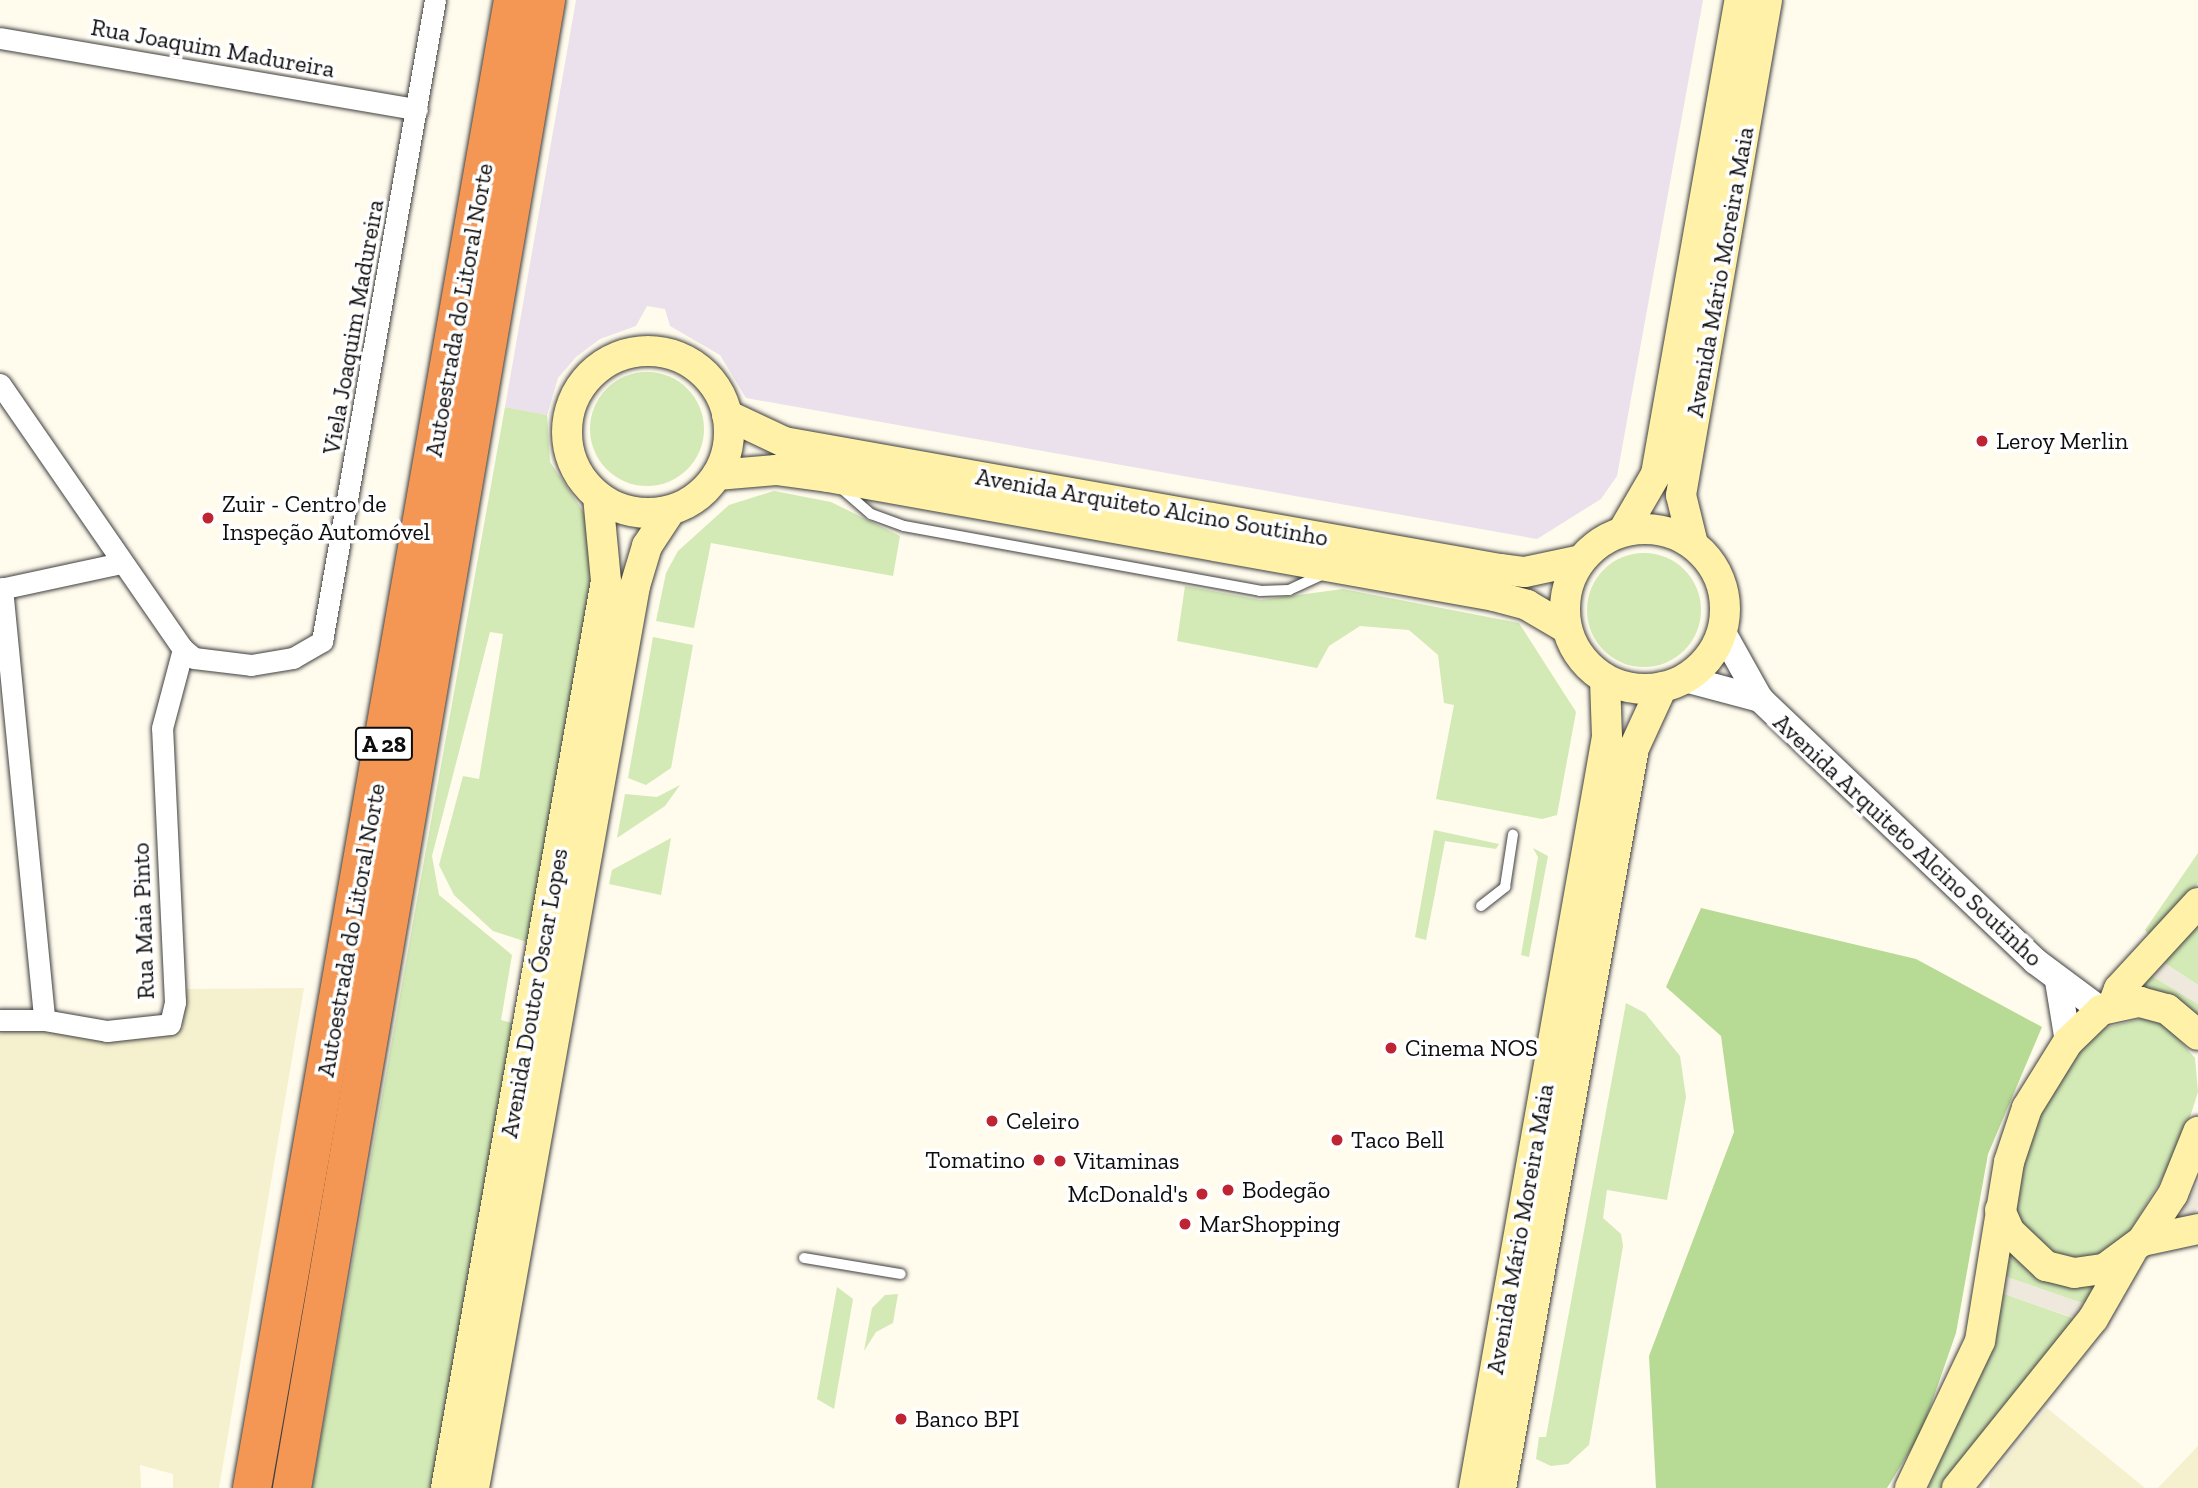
<!DOCTYPE html>
<meta charset="utf-8">
<style>
body{margin:0}
#map{position:relative;width:2198px;height:1488px;overflow:hidden;background:#fffbed;font-family:"Zilla Slab",serif}
div>[style]{position:absolute}
.industrial>*{inset:0;background:#eae1ec}
.farmland>*{inset:0;background:#f5f0cd}
.green>*{inset:0;background:#d3e9b6}
.round{border-radius:50%}
.forest>*{inset:0;background:#b7da95}
.plaza>*{inset:0;background:#eee9dc;transform-origin:0 0}
.roads{filter:drop-shadow(0 0 2px #404040) drop-shadow(0 0 2px #404040)}
.service>*{height:10px;margin:-5px;padding:0 5px;transform-origin:5px;border-radius:5px;background:#fff}
.minor>*{height:21px;margin:-10.5px;padding:0 10.5px;transform-origin:10.5px;border-radius:10.5px;background:#fff}
.tertiary>*{height:26px;margin:-13px;padding:0 13px;transform-origin:13px;border-radius:13px;background:#fff}
.secondary>*{height:30px;margin:-15px;padding:0 15px;transform-origin:15px;border-radius:15px;background:#fff2a8}
.secondary>.ring{margin:-15px;padding:0;box-sizing:content-box;background:none;border:30px solid #fff2a8;border-radius:50%}
.motorway>*{height:38px;margin:-19px;padding:0 19px;transform-origin:19px;border-radius:19px;background:#f59754}
.dots>*{width:19px;height:19px;translate:-50% -50%;box-sizing:border-box;border:4px solid #fff;border-radius:50%}
span{translate:-50% -50%;white-space:nowrap;text-align:center;line-height:1.15;-webkit-text-stroke:7px #fff;paint-order:stroke}
.shield-label span{padding:2px 5px;background:#fff;border:2px solid;border-radius:5px;-webkit-text-stroke-width:0}
.shield-label{font-size:23px;color:#0d0d0d;font-weight:700}
.street-label{font-size:24px;color:#0d0d0d}
.poi-label{font-size:24px;color:#0d0d0d}
.left{translate:0 -50%;text-align:left}
.right{translate:-100% -50%;text-align:right}
</style>
<div id="map">
<div class="industrial">
<i style="clip-path:polygon(576px 0,1703px 0,1617px 476px,1601px 499px,1537px 539px,746px 398px,720px 355px,670px 326px,665px 309px,647px 306px,636px 326px,600px 339px,576px 357px,558px 378px,547px 415px,505px 407px)"></i>
</div>
<div class="farmland">
<i style="clip-path:polygon(304px 988px,219px 1488px,173px 1488px,173px 1474px,140px 1465px,141px 1488px,0 1488px,0 1029px,149px 1037px,183px 1028px,186px 989px)"></i>
<i style="clip-path:polygon(2047px 1408px,2145px 1488px,1989px 1488px,1990px 1478px)"></i>
<i style="clip-path:polygon(2198px 1446px,2198px 1488px,2158px 1488px)"></i>
</div>
<div class="green">
<i class="round" style="left:590px;top:372px;width:114px;height:114px"></i>
<i style="clip-path:polygon(505px 407px,547px 415px,550px 462px,589px 520px,597px 552px,530px 943px,493px 931px,454px 895px,439px 865px,463px 776px,479px 779px,503px 634px,490px 632px,432px 856px,439px 895px,512px 955px,501px 1020px,516px 1024px,434px 1488px,312px 1488px)"></i>
<i style="clip-path:polygon(774px 491px,831px 502px,900px 536px,893px 576px,711px 543px,694px 628px,656px 621px,666px 573px,678px 551px,729px 505px)"></i>
<i class="round" style="left:1587px;top:553px;width:114px;height:114px"></i>
<i style="clip-path:polygon(1185px 586px,1261px 600px,1343px 589px,1519px 623px,1576px 712px,1557px 815px,1542px 819px,1436px 799px,1454px 705px,1444px 703px,1438px 655px,1409px 630px,1360px 626px,1329px 646px,1317px 668px,1177px 641px)"></i>
<i style="clip-path:polygon(653px 637px,693px 645px,671px 768px,646px 785px,628px 778px)"></i>
<i style="clip-path:polygon(680px 785px,665px 806px,617px 838px,625px 794px,657px 797px)"></i>
<i style="clip-path:polygon(1434px 830px,1499px 844px,1496px 849px,1445px 841px,1426px 940px,1415px 937px)"></i>
<i style="clip-path:polygon(671px 838px,661px 895px,609px 884px,612px 870px)"></i>
<i style="clip-path:polygon(1533px 848px,1548px 856px,1529px 957px,1521px 955px,1538px 857px)"></i>
<i style="clip-path:polygon(2198px 853px,2198px 883px,2153px 940px,2145px 930px)"></i>
<i style="clip-path:polygon(2198px 924px,2198px 985px,2163px 962px)"></i>
<i style="clip-path:polygon(2149px 974px,2198px 1004px,2198px 1019px,2129px 996px)"></i>
<i style="clip-path:polygon(1626px 1003px,1645px 1013px,1680px 1056px,1686px 1097px,1667px 1200px,1607px 1190px,1603px 1218px,1621px 1234px,1623px 1246px,1589px 1445px,1568px 1464px,1551px 1466px,1536px 1459px,1539px 1437px,1546px 1437px)"></i>
<i style="clip-path:polygon(2144px 1018px,2167px 1026px,2195px 1058px,2198px 1092px,2190px 1117px,2172px 1162px,2120px 1247px,2103px 1259px,2054px 1259px,2020px 1226px,2014px 1198px,2025px 1151px,2049px 1095px,2096px 1030px)"></i>
<i style="clip-path:polygon(2005px 1247px,2045px 1280px,2108px 1281px,2090px 1306px,2001px 1275px)"></i>
<i style="clip-path:polygon(837px 1287px,853px 1299px,834px 1409px,817px 1399px)"></i>
<i style="clip-path:polygon(1999px 1292px,2078px 1320px,1944px 1488px,1928px 1488px,1975px 1385px)"></i>
<i style="clip-path:polygon(898px 1294px,893px 1323px,876px 1332px,864px 1351px,872px 1308px,885px 1295px)"></i>
</div>
<div class="forest">
<i style="clip-path:polygon(1701px 908px,1916px 959px,2042px 1027px,1988px 1154px,1956px 1333px,1921px 1433px,1887px 1488px,1656px 1488px,1649px 1356px,1734px 1132px,1721px 1036px,1666px 987px)"></i>
</div>
<div class="plaza">
<i style="clip-path:polygon(2163px 962px,2198px 985px,2198px 1004px,2149px 974px)"></i>
<i style="clip-path:polygon(2198px 1182px,2198px 1207px,2190px 1220px,2175px 1224px)"></i>
<i style="left:2001px;top:1275px;width:94px;height:17px;rotate:19deg"></i>
</div>
<div class="roads">
<div class="service">
<i style="left:841px;top:488px;width:40px;rotate:41deg"></i>
<i style="left:871px;top:514px;width:35px;rotate:20deg"></i>
<i style="left:904px;top:526px;width:362px;rotate:10.3deg"></i>
<i style="left:1260px;top:591px;width:29px;rotate:-2deg"></i>
<i style="left:1289px;top:590px;width:40px;rotate:-25deg"></i>
<i style="left:1481px;top:906px;width:31px;rotate:-38deg"></i>
<i style="left:1505px;top:887px;width:53px;rotate:-81.3deg"></i>
<i style="left:804px;top:1258px;width:98px;rotate:9.4deg"></i>
</div>
<div class="minor">
<i style="left:0;top:38px;width:423px;rotate:9.7deg"></i>
<i style="left:0;top:384px;width:322px;rotate:55.4deg"></i>
<i style="left:183px;top:649px;width:14px;rotate:39deg"></i>
<i style="left:194px;top:658px;width:57px;rotate:7deg"></i>
<i style="left:251px;top:665px;width:43px;rotate:-9.5deg"></i>
<i style="left:293px;top:658px;width:34px;rotate:-30deg"></i>
<i style="left:322px;top:641px;width:651px;rotate:-80deg"></i>
<i style="left:2px;top:588px;width:434px;rotate:84.4deg"></i>
<i style="left:0;top:589px;width:124px;rotate:-12.1deg"></i>
<i style="left:0;top:1020px;width:44px"></i>
<i style="left:44px;top:1020px;width:64px;rotate:9.9deg"></i>
<i style="left:107px;top:1031px;width:63px;rotate:-6.3deg"></i>
<i style="left:170px;top:1024px;width:23px;rotate:-77deg"></i>
<i style="left:175px;top:1002px;width:274px;rotate:-92.7deg"></i>
<i style="left:162px;top:728px;width:82px;rotate:-75.1deg"></i>
</div>
<div class="tertiary">
<i style="left:1722px;top:631px;width:78px;rotate:60.8deg"></i>
<i style="left:1760px;top:699px;width:380px;rotate:43.6deg"></i>
<i style="left:2035px;top:961px;width:82px;rotate:36.6deg"></i>
<i style="left:1685px;top:679px;width:78px;rotate:14.9deg"></i>
<i style="left:2058px;top:981px;width:62px;rotate:80.7deg"></i>
</div>
<div class="secondary">
<i class="ring" style="left:567px;top:351px;width:132px;height:132px"></i>
<i style="left:727px;top:415px;width:63px;rotate:25.3deg"></i>
<i style="left:784px;top:442px;width:727px;rotate:10.06deg"></i>
<i style="left:1500px;top:569px;width:25px;rotate:7deg"></i>
<i style="left:1525px;top:572px;width:57px;rotate:-12.1deg"></i>
<i style="left:717px;top:475px;width:59px;rotate:-4.8deg"></i>
<i style="left:776px;top:470px;width:52px;rotate:7.7deg"></i>
<i style="left:828px;top:477px;width:677px;rotate:10.13deg"></i>
<i style="left:1494px;top:596px;width:34px;rotate:15deg"></i>
<i style="left:1527px;top:605px;width:45px;rotate:30.5deg"></i>
<i class="ring" style="left:1565px;top:529px;width:130px;height:130px"></i>
<i style="left:1623px;top:531px;width:66px;rotate:-59.9deg"></i>
<i style="left:1656px;top:474px;width:481px;rotate:-80deg"></i>
<i style="left:1693px;top:544px;width:50px;rotate:-103.8deg"></i>
<i style="left:1681px;top:495px;width:502px;rotate:-80.14deg"></i>
<i style="left:2112px;top:1007px;width:19px;rotate:-69deg"></i>
<i style="left:2119px;top:989px;width:117px;rotate:-47.4deg"></i>
<i style="left:2000px;top:1210px;width:24px;rotate:66deg"></i>
<i style="left:2010px;top:1232px;width:50px;rotate:43.4deg"></i>
<i style="left:2046px;top:1266px;width:29px;rotate:14deg"></i>
<i style="left:2074px;top:1273px;width:30px;rotate:-8deg"></i>
<i style="left:2104px;top:1269px;width:47px;rotate:-36.4deg"></i>
<i style="left:2142px;top:1241px;width:56px;rotate:-56.6deg"></i>
<i style="left:2173px;top:1194px;width:67px;rotate:-68deg"></i>
<i style="left:2142px;top:1241px;width:57px;rotate:-12.1deg"></i>
<i style="left:446px;top:1488px;width:921px;rotate:-80deg"></i>
<i style="left:606px;top:581px;width:84px;rotate:-95.4deg"></i>
<i style="left:474px;top:1488px;width:916px;rotate:-79.88deg"></i>
<i style="left:635px;top:586px;width:42px;rotate:-73.3deg"></i>
<i style="left:647px;top:546px;width:42px;rotate:-56.7deg"></i>
<i style="left:1474px;top:1488px;width:763px;rotate:-79.96deg"></i>
<i style="left:1607px;top:737px;width:58px;rotate:-92deg"></i>
<i style="left:1501px;top:1488px;width:752px;rotate:-79.81deg"></i>
<i style="left:1634px;top:748px;width:67px;rotate:-65.3deg"></i>
<i style="left:1910px;top:1488px;width:163px;rotate:-64.5deg"></i>
<i style="left:1980px;top:1341px;width:181px;rotate:-80.8deg"></i>
<i style="left:2009px;top:1162px;width:57px;rotate:-71.6deg"></i>
<i style="left:2027px;top:1108px;width:78px;rotate:-58.2deg"></i>
<i style="left:2068px;top:1042px;width:46px;rotate:-44.1deg"></i>
<i style="left:2101px;top:1010px;width:40px;rotate:-12deg"></i>
<i style="left:2140px;top:1002px;width:28px;rotate:15deg"></i>
<i style="left:2167px;top:1009px;width:40px;rotate:40deg"></i>
<i style="left:1957px;top:1488px;width:217px;rotate:-51.2deg"></i>
<i style="left:2093px;top:1319px;width:78px;rotate:-60.2deg"></i>
</div>
<div class="motorway">
<i style="left:252px;top:1488px;width:1511px;rotate:-80.05deg"></i>
<i style="left:292px;top:1488px;width:1510px;rotate:-80.31deg"></i>
</div>
</div>
<div class="dots">
<i style="left:1982px;top:441px;background:#be2432"></i>
<i style="left:208px;top:518px;background:#be2432"></i>
<i style="left:1391px;top:1048px;background:#be2432"></i>
<i style="left:992px;top:1121px;background:#be2432"></i>
<i style="left:1337px;top:1140px;background:#be2432"></i>
<i style="left:1039px;top:1160px;background:#be2432"></i>
<i style="left:1060px;top:1161px;background:#be2432"></i>
<i style="left:1228px;top:1190px;background:#be2432"></i>
<i style="left:1202px;top:1194px;background:#be2432"></i>
<i style="left:1185px;top:1224px;background:#be2432"></i>
<i style="left:901px;top:1419px;background:#be2432"></i>
</div>
<div class="shield-label">
<span style="left:384px;top:744px">A 28</span>
</div>
<div class="street-label">
<span style="left:213px;top:48px;rotate:10deg">Rua Joaquim Madureira</span>
<span style="left:1720px;top:272px;rotate:-80deg">Avenida Mário Moreira Maia</span>
<span style="left:459px;top:310px;rotate:-80deg">Autoestrada do Litoral Norte</span>
<span style="left:353px;top:327px;rotate:-80deg">Viela Joaquim Madureira</span>
<span style="left:1152px;top:507px;rotate:10deg">Avenida Arquiteto Alcino Soutinho</span>
<span style="left:1908px;top:840px;rotate:43deg">Avenida Arquiteto Alcino Soutinho</span>
<span style="left:143px;top:921px;rotate:-92deg">Rua Maia Pinto</span>
<span style="left:351px;top:930px;rotate:-80deg">Autoestrada do Litoral Norte</span>
<span style="left:534px;top:993px;rotate:-80deg">Avenida Doutor Óscar Lopes</span>
<span style="left:1520px;top:1229px;rotate:-80deg">Avenida Mário Moreira Maia</span>
</div>
<div class="poi-label">
<span class="left" style="left:1996px;top:441px">Leroy Merlin</span>
<span class="left" style="left:222px;top:518px">Zuir - Centro de<br>Inspeção Automóvel</span>
<span class="left" style="left:1405px;top:1048px">Cinema NOS</span>
<span class="left" style="left:1006px;top:1121px">Celeiro</span>
<span class="left" style="left:1351px;top:1140px">Taco Bell</span>
<span class="right" style="left:1025px;top:1160px">Tomatino</span>
<span class="left" style="left:1074px;top:1161px">Vitaminas</span>
<span class="left" style="left:1242px;top:1190px">Bodegão</span>
<span class="right" style="left:1188px;top:1194px">McDonald's</span>
<span class="left" style="left:1199px;top:1224px">MarShopping</span>
<span class="left" style="left:915px;top:1419px">Banco BPI</span>
</div>
</div>
